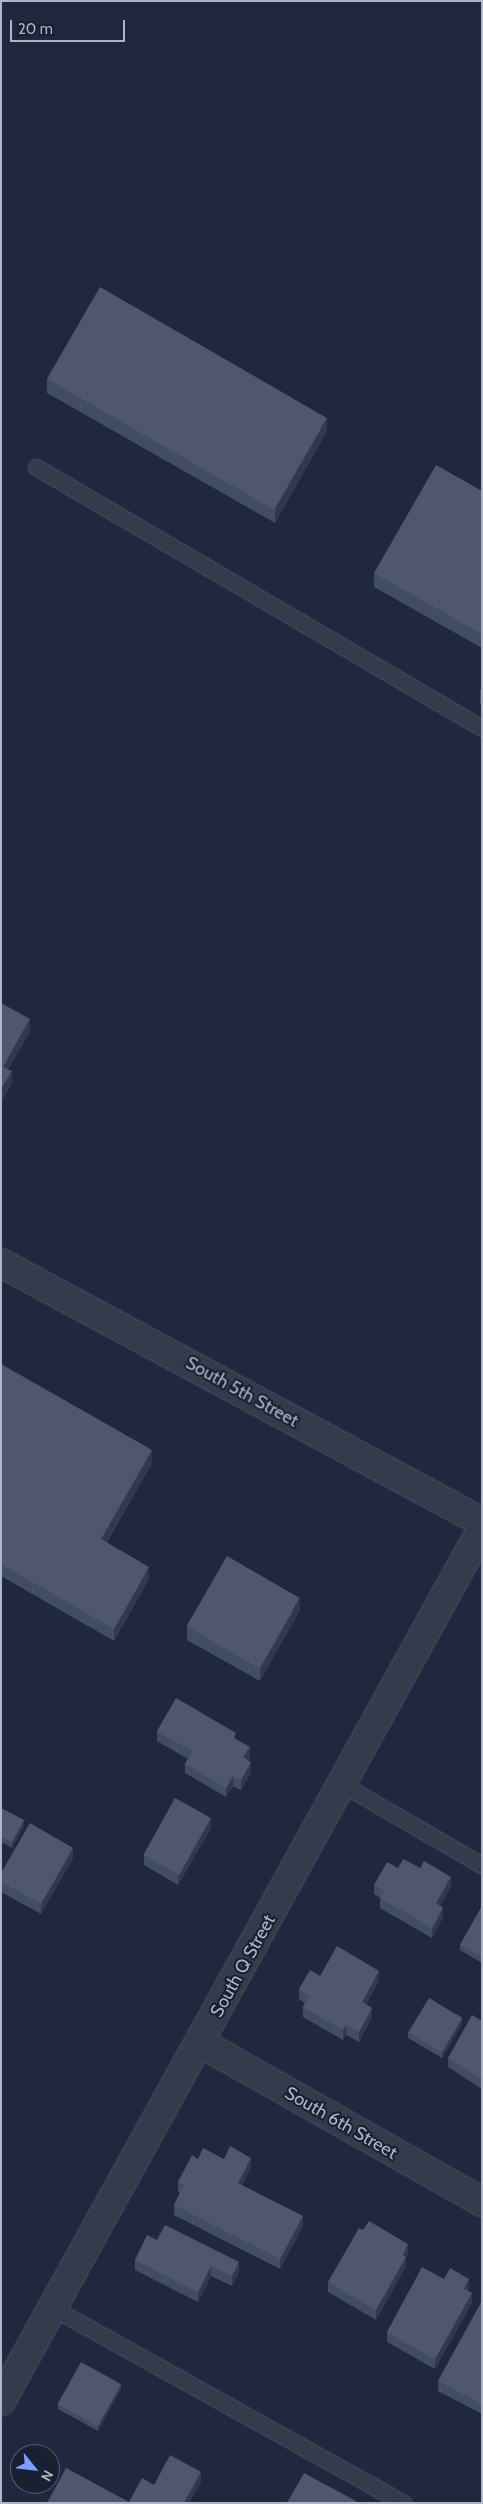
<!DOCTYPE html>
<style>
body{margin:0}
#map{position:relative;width:483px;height:2504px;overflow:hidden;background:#1f283d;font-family:Cabin,sans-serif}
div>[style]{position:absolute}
.roads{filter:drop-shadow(0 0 1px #4e5567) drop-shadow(0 0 1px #4e5567)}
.service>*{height:15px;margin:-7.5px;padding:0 7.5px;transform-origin:7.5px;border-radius:7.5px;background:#333b4d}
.minor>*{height:28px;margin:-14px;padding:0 14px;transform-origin:14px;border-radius:14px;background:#333b4d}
.wall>*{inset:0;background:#434c65}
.shaded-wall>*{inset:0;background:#303950}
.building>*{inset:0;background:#4f576f;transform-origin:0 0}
span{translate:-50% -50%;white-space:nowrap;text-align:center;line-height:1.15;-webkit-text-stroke:4px #192031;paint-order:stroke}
.street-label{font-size:18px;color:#aeb5c9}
.frame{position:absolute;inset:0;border:2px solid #aeb5c9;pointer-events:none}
.north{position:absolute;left:10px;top:2444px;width:50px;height:50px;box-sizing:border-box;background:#192031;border:1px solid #555c6e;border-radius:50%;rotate:119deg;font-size:14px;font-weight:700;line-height:20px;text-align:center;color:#aeb5c9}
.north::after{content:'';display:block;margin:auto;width:18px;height:22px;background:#7d9eff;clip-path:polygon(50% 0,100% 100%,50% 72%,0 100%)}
.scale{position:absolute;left:10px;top:20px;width:115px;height:22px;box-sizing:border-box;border:2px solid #aeb5c9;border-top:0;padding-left:6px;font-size:15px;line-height:18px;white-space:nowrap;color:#aeb5c9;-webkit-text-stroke:4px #192031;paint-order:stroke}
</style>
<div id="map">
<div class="roads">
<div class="service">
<i style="left:36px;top:467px;width:517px;rotate:30.34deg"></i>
<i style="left:342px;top:1784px;width:162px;rotate:30.1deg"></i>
<i style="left:53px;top:2308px;width:401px;rotate:29.1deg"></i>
</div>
<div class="minor">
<i style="left:1px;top:1263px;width:546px;rotate:28.3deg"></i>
<i style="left:201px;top:2043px;width:323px;rotate:29.5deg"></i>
<i style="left:1px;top:2401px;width:996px;rotate:-61.12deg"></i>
</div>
</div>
<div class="wall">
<i style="clip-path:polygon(47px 379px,327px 431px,275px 523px,47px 393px)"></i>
<i style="clip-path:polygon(482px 491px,482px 648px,374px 587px,374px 573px)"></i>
<i style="clip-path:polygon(482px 687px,482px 705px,480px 704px,480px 690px)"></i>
<i style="clip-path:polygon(1px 1364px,152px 1463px,107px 1542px,149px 1579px,114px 1641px,1px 1576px)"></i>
<i style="clip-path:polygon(300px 1610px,260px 1681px,187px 1640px,187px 1627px)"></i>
<i style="clip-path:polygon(157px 1731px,236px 1739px,250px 1757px,248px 1760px,251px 1772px,241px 1790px,233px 1786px,226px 1797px,185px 1773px,185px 1764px,188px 1759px,157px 1741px)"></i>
<i style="clip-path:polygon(1px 1808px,24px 1826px,12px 1848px,1px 1842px)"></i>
<i style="clip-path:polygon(211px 1828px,178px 1885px,144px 1865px,144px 1855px)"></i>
<i style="clip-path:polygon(73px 1858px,41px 1914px,1px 1892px,1px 1873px)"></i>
<i style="clip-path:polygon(398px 1868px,451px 1886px,440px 1906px,443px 1917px,432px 1938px,380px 1908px,380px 1898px,374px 1894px,374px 1885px)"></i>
<i style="clip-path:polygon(482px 1906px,482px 1963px,460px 1950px,460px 1945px)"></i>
<i style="clip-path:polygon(320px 1976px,379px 1981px,366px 2004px,372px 2017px,359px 2042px,346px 2035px,343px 2040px,303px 2017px,303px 2007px,305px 2003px,299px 1999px,299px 1989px)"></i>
<i style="clip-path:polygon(482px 2021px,482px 2089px,448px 2067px,448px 2058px)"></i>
<i style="clip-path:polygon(462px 2024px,442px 2058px,408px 2038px,408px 2032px)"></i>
<i style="clip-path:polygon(198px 2159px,224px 2159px,251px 2167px,242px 2185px,303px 2226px,280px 2269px,174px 2215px,174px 2205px,180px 2193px,178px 2192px,178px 2182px)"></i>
<i style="clip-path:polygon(157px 2240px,239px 2272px,232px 2286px,211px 2276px,198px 2302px,135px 2270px,135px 2260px)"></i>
<i style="clip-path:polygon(408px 2254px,406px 2257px,406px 2266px,376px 2320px,328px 2292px,328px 2282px)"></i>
<i style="clip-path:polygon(444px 2279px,469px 2288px,468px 2291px,472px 2303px,435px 2369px,387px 2342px,387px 2332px)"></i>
<i style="clip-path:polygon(482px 2301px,482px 2414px,438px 2391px,438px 2381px)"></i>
<i style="clip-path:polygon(121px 2389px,98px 2431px,58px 2409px,58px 2404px)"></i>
</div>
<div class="shaded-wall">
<i style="clip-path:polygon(327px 418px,327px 431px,275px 523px,275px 509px)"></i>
<i style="clip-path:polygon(30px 1019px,30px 1032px,3px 1079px,3px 1067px)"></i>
<i style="clip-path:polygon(12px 1071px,12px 1084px,1px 1102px,1px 1089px)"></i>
<i style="clip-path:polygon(152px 1450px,152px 1463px,101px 1551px,101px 1539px)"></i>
<i style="clip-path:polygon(149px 1567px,149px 1579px,114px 1641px,114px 1629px)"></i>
<i style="clip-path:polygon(300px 1598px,300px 1610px,260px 1681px,260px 1669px)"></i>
<i style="clip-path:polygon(250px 1747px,250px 1757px,243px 1767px,243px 1757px)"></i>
<i style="clip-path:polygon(251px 1762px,251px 1772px,241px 1790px,241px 1780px)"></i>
<i style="clip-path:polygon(233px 1776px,233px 1786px,226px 1797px,226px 1788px)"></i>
<i style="clip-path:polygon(211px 1818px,211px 1828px,178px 1885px,178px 1875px)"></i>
<i style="clip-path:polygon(24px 1820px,24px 1826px,12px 1848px,12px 1842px)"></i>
<i style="clip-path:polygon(73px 1848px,73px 1858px,41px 1914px,41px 1904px)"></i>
<i style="clip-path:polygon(451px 1877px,451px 1886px,436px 1913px,436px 1903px)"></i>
<i style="clip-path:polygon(443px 1908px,443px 1917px,432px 1938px,432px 1928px)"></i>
<i style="clip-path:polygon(379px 1971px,379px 1981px,362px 2012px,362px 2002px)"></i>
<i style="clip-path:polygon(372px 2008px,372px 2017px,359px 2042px,359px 2032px)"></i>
<i style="clip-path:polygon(462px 2018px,462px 2024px,442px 2058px,442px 2052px)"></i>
<i style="clip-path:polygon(346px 2025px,346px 2035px,343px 2040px,343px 2030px)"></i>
<i style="clip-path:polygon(251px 2158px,251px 2167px,238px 2193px,238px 2183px)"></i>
<i style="clip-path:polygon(303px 2216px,303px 2226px,280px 2269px,280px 2259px)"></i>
<i style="clip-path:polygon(408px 2244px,408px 2254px,406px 2257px,406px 2266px,376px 2320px,376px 2310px,403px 2255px)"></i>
<i style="clip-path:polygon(239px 2262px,239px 2272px,232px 2286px,232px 2276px)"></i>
<i style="clip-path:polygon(211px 2266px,211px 2276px,198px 2302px,198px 2292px)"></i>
<i style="clip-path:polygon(469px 2279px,469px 2288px,464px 2299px,464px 2289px)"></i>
<i style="clip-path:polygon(472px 2293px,472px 2303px,435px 2369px,435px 2359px)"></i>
<i style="clip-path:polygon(121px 2384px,121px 2389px,98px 2431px,98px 2425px)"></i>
<i style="clip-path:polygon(201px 2472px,201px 2482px,189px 2503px,184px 2503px)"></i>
</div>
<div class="building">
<i style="left:100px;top:287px;width:262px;height:106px;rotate:30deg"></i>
<i style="clip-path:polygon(436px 465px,482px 491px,482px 634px,374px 573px)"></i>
<i style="clip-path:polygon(1px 1003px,30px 1019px,3px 1067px,12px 1071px,1px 1089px)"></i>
<i style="clip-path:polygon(1px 1364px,152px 1450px,101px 1539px,149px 1567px,114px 1629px,1px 1564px)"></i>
<i style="left:227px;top:1556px;width:84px;height:81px;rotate:30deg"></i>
<i style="clip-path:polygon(176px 1698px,236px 1733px,234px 1738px,250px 1747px,243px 1757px,251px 1762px,241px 1780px,233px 1776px,226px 1788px,185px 1764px,192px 1751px,157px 1731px)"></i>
<i style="left:175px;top:1798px;width:41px;height:65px;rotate:29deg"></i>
<i style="clip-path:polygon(1px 1808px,24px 1820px,12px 1842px,1px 1836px)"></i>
<i style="clip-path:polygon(30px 1823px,73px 1848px,41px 1904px,1px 1882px,1px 1873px)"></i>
<i style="clip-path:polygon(403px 1859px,420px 1868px,424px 1861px,451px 1877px,436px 1903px,443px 1908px,432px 1928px,380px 1898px,385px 1891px,374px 1885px,387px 1862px,398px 1868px)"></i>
<i style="clip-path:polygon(482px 1906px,482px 1957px,460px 1945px)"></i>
<i style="clip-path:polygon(337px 1946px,379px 1971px,362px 2002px,372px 2008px,359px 2032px,346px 2025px,343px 2030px,303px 2007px,309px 1996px,299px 1989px,310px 1970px,320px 1976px)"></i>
<i style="left:429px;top:1998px;width:39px;height:40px;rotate:31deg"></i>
<i style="clip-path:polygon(472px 2015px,482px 2021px,482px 2079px,448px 2058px)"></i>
<i style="clip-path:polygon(230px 2146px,251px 2158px,238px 2183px,303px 2216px,280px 2259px,174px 2205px,184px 2185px,178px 2182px,192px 2155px,198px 2159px,203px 2148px,224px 2159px)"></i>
<i style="clip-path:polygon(369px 2221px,408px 2244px,403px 2255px,406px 2257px,376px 2310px,328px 2282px,359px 2228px,363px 2230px)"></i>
<i style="clip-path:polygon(165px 2225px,239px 2262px,232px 2276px,211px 2266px,198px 2292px,135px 2260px,147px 2235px,157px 2240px)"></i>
<i style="clip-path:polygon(422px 2267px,444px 2279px,450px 2268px,469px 2279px,464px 2289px,472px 2293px,435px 2359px,387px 2332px)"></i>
<i style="clip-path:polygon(482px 2301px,482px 2404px,438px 2381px)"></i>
<i style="left:81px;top:2362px;width:46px;height:48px;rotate:29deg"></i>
<i style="clip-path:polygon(170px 2455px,201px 2472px,184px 2503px,47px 2503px,66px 2468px,129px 2502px,142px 2478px,154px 2485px)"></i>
<i style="clip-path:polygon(304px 2473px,356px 2501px,355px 2503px,287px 2503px)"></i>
</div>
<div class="street-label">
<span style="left:242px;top:1392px;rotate:29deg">South 5th Street</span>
<span style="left:243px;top:1966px;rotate:-61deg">South Q Street</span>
<span style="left:341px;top:2123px;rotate:30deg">South 6th Street</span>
</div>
<div class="frame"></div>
<div class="north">N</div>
<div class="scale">20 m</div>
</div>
